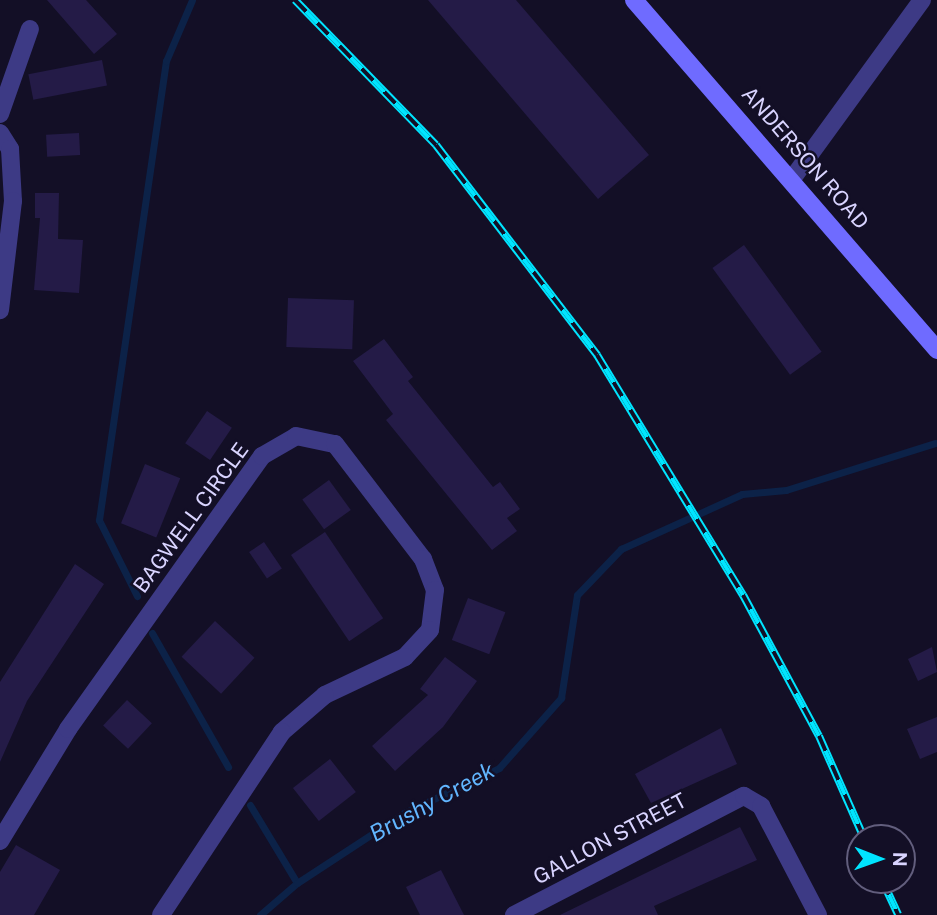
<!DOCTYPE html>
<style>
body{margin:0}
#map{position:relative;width:937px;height:915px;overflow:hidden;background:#130f26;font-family:"Public Sans",sans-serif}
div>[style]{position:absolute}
.stream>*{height:7px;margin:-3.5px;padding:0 3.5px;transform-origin:3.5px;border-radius:3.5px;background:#0c2248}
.building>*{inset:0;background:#241b47;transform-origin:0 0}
.street>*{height:18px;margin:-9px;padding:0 9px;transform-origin:9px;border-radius:9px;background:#3d3a85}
.secondary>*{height:18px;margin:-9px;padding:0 9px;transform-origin:9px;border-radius:9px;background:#6f6bff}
.rail>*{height:8px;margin-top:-4px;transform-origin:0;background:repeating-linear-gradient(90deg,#130f26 0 16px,#00e5ff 0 32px);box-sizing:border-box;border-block:2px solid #00e5ff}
span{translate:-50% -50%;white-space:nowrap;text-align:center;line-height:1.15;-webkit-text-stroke:5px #130f26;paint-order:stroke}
.street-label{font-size:21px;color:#d9d4ff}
.water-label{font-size:23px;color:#62b6ff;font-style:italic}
.north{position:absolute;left:846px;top:824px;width:70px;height:70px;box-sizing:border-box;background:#130f26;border:2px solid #625e7d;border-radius:50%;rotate:91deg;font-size:19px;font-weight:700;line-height:28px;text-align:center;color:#d9d4ff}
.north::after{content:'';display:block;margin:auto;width:24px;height:32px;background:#00e5ff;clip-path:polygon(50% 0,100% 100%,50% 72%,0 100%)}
</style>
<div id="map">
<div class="stream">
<i style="left:137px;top:596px;width:85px;rotate:-116.6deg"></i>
<i style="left:99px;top:520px;width:464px;rotate:-81.7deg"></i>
<i style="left:166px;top:61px;width:66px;rotate:-66.9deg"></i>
<i style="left:152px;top:633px;width:154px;rotate:60.4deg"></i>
<i style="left:250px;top:805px;width:91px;rotate:58.9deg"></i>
<i style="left:260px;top:915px;width:49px;rotate:-40.9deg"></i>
<i style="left:297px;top:883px;width:128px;rotate:-33.2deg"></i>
<i style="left:404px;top:813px;width:105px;rotate:-25.3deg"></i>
<i style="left:499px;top:768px;width:94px;rotate:-48.5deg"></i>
<i style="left:561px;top:698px;width:104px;rotate:-81.2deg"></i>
<i style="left:577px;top:595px;width:64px;rotate:-46.3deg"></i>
<i style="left:621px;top:549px;width:133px;rotate:-24.4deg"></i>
<i style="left:742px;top:494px;width:44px;rotate:-5.2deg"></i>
<i style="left:786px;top:490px;width:156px;rotate:-17.5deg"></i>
</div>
<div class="building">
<i style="clip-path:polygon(47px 0,86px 0,117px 34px,94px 54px)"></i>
<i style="clip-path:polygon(428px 0,516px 0,649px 155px,598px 199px)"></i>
<i style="left:102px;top:60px;width:26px;height:75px;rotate:79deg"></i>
<i style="left:79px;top:133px;width:22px;height:33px;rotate:87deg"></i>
<i style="clip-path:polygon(35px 193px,59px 193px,58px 239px,83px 240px,79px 293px,34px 290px,40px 218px,35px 218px)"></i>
<i style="left:744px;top:245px;width:132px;height:39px;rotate:54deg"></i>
<i style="left:288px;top:298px;width:66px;height:49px;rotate:2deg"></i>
<i style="clip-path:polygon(384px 339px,413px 377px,408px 381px,493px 487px,500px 482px,520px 509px,507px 518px,517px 531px,492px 550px,386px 420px,393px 414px,353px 361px)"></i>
<i style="left:207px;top:411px;width:30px;height:39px;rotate:34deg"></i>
<i style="left:145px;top:464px;width:38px;height:64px;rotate:22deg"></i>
<i style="left:329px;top:480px;width:37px;height:33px;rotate:54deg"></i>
<i style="left:325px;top:532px;width:104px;height:41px;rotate:56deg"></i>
<i style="left:264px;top:542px;width:32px;height:18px;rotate:56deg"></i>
<i style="clip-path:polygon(75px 564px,104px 584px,27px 701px,0 762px,0 682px)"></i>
<i style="left:468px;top:598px;width:40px;height:45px;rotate:21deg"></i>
<i style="left:215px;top:621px;width:54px;height:49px;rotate:43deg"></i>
<i style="clip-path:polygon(932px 647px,937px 672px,918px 681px,908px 659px)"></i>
<i style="clip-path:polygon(445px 657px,477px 681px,443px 727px,395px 771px,372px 746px,428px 695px,420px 689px)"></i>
<i style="left:127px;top:700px;width:34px;height:35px;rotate:43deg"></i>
<i style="clip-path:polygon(937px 717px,937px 752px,920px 759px,907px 729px)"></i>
<i style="clip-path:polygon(721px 728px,737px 764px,651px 803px,635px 774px)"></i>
<i style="left:330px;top:759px;width:42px;height:47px;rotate:52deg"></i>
<i style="clip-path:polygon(740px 827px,757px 860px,654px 906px,658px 915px,560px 915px)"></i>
<i style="clip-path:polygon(16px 845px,60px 870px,34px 915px,0 915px,0 872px)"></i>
<i style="clip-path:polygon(441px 870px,464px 915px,420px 915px,406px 887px)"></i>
</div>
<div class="street">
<i style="left:0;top:114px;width:90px;rotate:-70.6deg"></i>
<i style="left:0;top:133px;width:19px;rotate:58deg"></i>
<i style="left:10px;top:149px;width:52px;rotate:86.7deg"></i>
<i style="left:13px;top:201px;width:110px;rotate:96.8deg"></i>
<i style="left:792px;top:179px;width:221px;rotate:-54deg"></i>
<i style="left:0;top:841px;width:131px;rotate:-58.7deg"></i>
<i style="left:68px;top:729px;width:335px;rotate:-54.6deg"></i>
<i style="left:262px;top:456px;width:39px;rotate:-30deg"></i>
<i style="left:296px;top:436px;width:40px;rotate:12deg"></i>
<i style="left:335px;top:444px;width:145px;rotate:52.6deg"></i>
<i style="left:423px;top:559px;width:33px;rotate:69deg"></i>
<i style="left:435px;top:590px;width:40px;rotate:97.1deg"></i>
<i style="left:430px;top:630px;width:37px;rotate:133deg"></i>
<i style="left:405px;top:657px;width:89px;rotate:154.6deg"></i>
<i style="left:325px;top:695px;width:57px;rotate:139.3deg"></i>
<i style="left:282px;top:732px;width:219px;rotate:123.5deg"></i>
<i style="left:514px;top:915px;width:259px;rotate:-27.4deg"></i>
<i style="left:744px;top:796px;width:20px;rotate:30deg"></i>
<i style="left:761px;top:806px;width:123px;rotate:62.4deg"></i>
</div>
<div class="secondary">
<i style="left:634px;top:0;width:463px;rotate:49.1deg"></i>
</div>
<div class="rail">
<i style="left:295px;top:0;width:202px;rotate:45.8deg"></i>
<i style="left:436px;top:145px;width:265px;rotate:52.5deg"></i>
<i style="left:597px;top:355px;width:281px;rotate:58.7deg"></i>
<i style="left:743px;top:595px;width:160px;rotate:61.7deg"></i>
<i style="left:819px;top:736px;width:111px;rotate:66.2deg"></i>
<i style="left:882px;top:880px;width:38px;rotate:65deg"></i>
</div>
<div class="street-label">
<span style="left:805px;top:158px;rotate:49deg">ANDERSON ROAD</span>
<span style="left:191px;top:518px;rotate:-54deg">BAGWELL CIRCLE</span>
<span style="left:610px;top:839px;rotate:-28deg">GALLON STREET</span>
</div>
<div class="water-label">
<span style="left:432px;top:802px;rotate:-29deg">Brushy Creek</span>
</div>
<div class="north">N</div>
</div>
